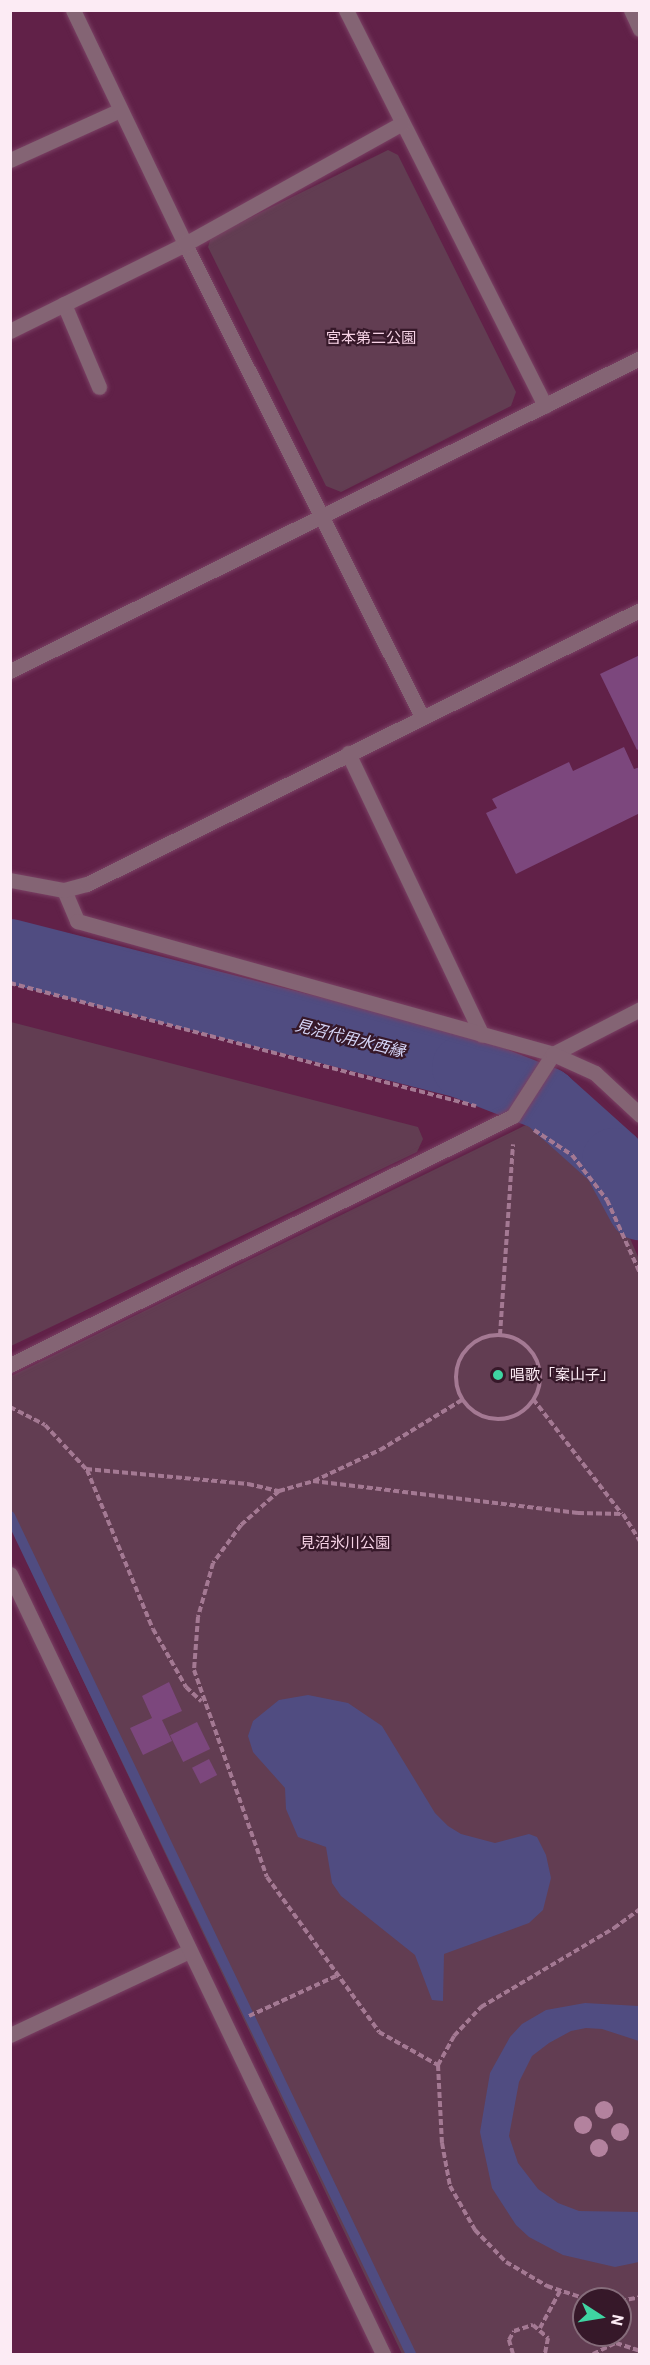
<!DOCTYPE html>
<meta charset="utf-8">
<style>
body{margin:0}
#map{position:relative;width:650px;height:2365px;overflow:hidden;background:#612148;font-family:Barlow,"Noto Sans JP",sans-serif}
div>[style]{position:absolute}
.green>*{inset:0;background:#623d52}
.water>*{inset:0;background:#504c81}
.stream>*{height:10px;margin:-5px;padding:0 5px;transform-origin:5px;border-radius:5px;background:#504c81}
.river>*{height:64px;margin:-32px;padding:0 32px;transform-origin:32px;border-radius:32px;background:#504c81}
.building>*{inset:0;background:#7c477d;transform-origin:0 0}
.path>*{height:4px;margin-top:-2px;transform-origin:0;background:repeating-linear-gradient(90deg,#a47993 0 6px,transparent 0 9px)}
.path>.ring{margin:-2px;padding:0;box-sizing:content-box;background:none;border:4px solid #a47993;border-radius:50%}
.roads{filter:drop-shadow(0 0 2px #7a4164) drop-shadow(0 0 2px #7a4164)}
.service>*{height:15px;margin:-7.5px;padding:0 7.5px;transform-origin:7.5px;border-radius:7.5px;background:#846474}
.minor>*{height:15px;margin:-7.5px;padding:0 7.5px;transform-origin:7.5px;border-radius:7.5px;background:#846474}
.tertiary>*{height:15px;margin:-7.5px;padding:0 7.5px;transform-origin:7.5px;border-radius:7.5px;background:#846474}
.trees>*{width:18px;height:18px;margin:-9px;border-radius:50%;background:#b3829e}
.dots>*{width:16px;height:16px;translate:-50% -50%;box-sizing:border-box;border:3px solid #361829;border-radius:50%}
span{translate:-50% -50%;white-space:nowrap;text-align:center;line-height:1.15;-webkit-text-stroke:4.5px #361829;paint-order:stroke}
.park-label{font-size:15px;color:#f6d2e5}
.poi-label{font-size:15px;color:#fcebf4}
.left{translate:0 -50%;text-align:left}
.water-label{font-size:16px;color:#d7d7f9;font-style:italic}
.frame{position:absolute;inset:0;border:12px solid #fcebf4;pointer-events:none}
.north{position:absolute;left:572px;top:2287px;width:60px;height:60px;box-sizing:border-box;background:#361829;border:2px solid #856c7a;border-radius:50%;rotate:102deg;font-size:16px;font-weight:700;line-height:24px;text-align:center;color:#fcebf4}
.north::after{content:'';display:block;margin:auto;width:21px;height:27px;background:#3fd4a2;clip-path:polygon(50% 0,100% 100%,50% 72%,0 100%)}
</style>
<div id="map">
<div class="green">
<i style="clip-path:polygon(388px 150px,398px 155px,516px 392px,511px 406px,341px 492px,326px 486px,208px 247px,211px 237px)"></i>
<i style="clip-path:polygon(11px 1022px,418px 1127px,423px 1139px,417px 1152px,11px 1346px)"></i>
<i style="clip-path:polygon(evenodd,534px 1121px,574px 1150px,612px 1198px,640px 1261px,639px 2354px,402px 2354px,11px 1528px,11px 1376px,534px 1121px,584px 2299px,620px 2299px,620px 2335px,584px 2335px,584px 2299px)"></i>
</div>
<div class="water">
<i style="clip-path:polygon(308px 1695px,348px 1703px,382px 1726px,435px 1813px,448px 1826px,461px 1834px,495px 1843px,529px 1834px,537px 1837px,546px 1855px,551px 1878px,543px 1910px,529px 1923px,444px 1954px,443px 2001px,432px 2000px,415px 1955px,341px 1896px,332px 1883px,326px 1847px,298px 1837px,286px 1809px,285px 1788px,253px 1752px,248px 1736px,253px 1721px,279px 1700px)"></i>
<i style="clip-path:polygon(585px 2003px,639px 2006px,639px 2041px,602px 2029px,586px 2028px,571px 2031px,549px 2043px,532px 2056px,519px 2082px,509px 2136px,518px 2163px,538px 2189px,558px 2203px,579px 2211px,639px 2212px,639px 2262px,615px 2267px,563px 2255px,529px 2237px,516px 2225px,492px 2188px,480px 2132px,490px 2073px,510px 2037px,522px 2024px,546px 2010px)"></i>
</div>
<div class="stream">
<i style="left:10px;top:1516px;width:929px;rotate:64.43deg"></i>
</div>
<div class="river">
<i style="left:10px;top:951px;width:469px;rotate:14.3deg"></i>
<i style="left:464px;top:1067px;width:88px;rotate:21.3deg"></i>
<i style="left:546px;top:1099px;width:91px;rotate:41.9deg"></i>
<i style="left:614px;top:1160px;width:55px;rotate:61.6deg"></i>
</div>
<div class="building">
<i style="clip-path:polygon(640px 655px,640px 748px,637px 750px,600px 674px)"></i>
<i style="clip-path:polygon(624px 747px,634px 769px,640px 767px,640px 813px,516px 874px,486px 813px,497px 808px,492px 799px,569px 762px,573px 771px)"></i>
<i style="clip-path:polygon(169px 1682px,182px 1711px,162px 1720px,172px 1741px,143px 1755px,130px 1728px,152px 1718px,142px 1696px)"></i>
<i style="left:197px;top:1722px;width:30px;height:30px;rotate:64deg"></i>
<i style="left:209px;top:1759px;width:18px;height:19px;rotate:63deg"></i>
</div>
<div class="path">
<i style="left:10px;top:983px;width:482px;rotate:14.8deg"></i>
<i style="left:534px;top:1130px;width:45px;rotate:33.3deg"></i>
<i style="left:572px;top:1155px;width:57px;rotate:52.1deg"></i>
<i style="left:607px;top:1200px;width:80px;rotate:65.7deg"></i>
<i style="left:500px;top:1335px;width:191px;rotate:-86.1deg"></i>
<i class="ring" style="left:456px;top:1335px;width:80px;height:80px"></i>
<i style="left:533px;top:1399px;width:145px;rotate:52.3deg"></i>
<i style="left:10px;top:1407px;width:39px;rotate:27deg"></i>
<i style="left:45px;top:1425px;width:60px;rotate:47deg"></i>
<i style="left:86px;top:1469px;width:163px;rotate:5.3deg"></i>
<i style="left:248px;top:1484px;width:32px;rotate:13deg"></i>
<i style="left:279px;top:1491px;width:35px;rotate:-16deg"></i>
<i style="left:313px;top:1481px;width:267px;rotate:6.9deg"></i>
<i style="left:578px;top:1513px;width:45px;rotate:1.3deg"></i>
<i style="left:623px;top:1514px;width:32px;rotate:58deg"></i>
<i style="left:87px;top:1470px;width:172px;rotate:67.5deg"></i>
<i style="left:153px;top:1629px;width:67px;rotate:60.4deg"></i>
<i style="left:186px;top:1687px;width:21px;rotate:43deg"></i>
<i style="left:314px;top:1481px;width:73px;rotate:-25.2deg"></i>
<i style="left:380px;top:1450px;width:96px;rotate:-31.4deg"></i>
<i style="left:279px;top:1491px;width:51px;rotate:138.2deg"></i>
<i style="left:241px;top:1525px;width:47px;rotate:126.4deg"></i>
<i style="left:213px;top:1563px;width:56px;rotate:105.5deg"></i>
<i style="left:198px;top:1617px;width:53px;rotate:94.3deg"></i>
<i style="left:194px;top:1670px;width:219px;rotate:70.6deg"></i>
<i style="left:267px;top:1877px;width:191px;rotate:54.1deg"></i>
<i style="left:379px;top:2032px;width:68px;rotate:29.2deg"></i>
<i style="left:438px;top:2065px;width:78px;rotate:87.1deg"></i>
<i style="left:442px;top:2143px;width:44px;rotate:79.5deg"></i>
<i style="left:450px;top:2186px;width:51px;rotate:60.4deg"></i>
<i style="left:475px;top:2230px;width:45px;rotate:45.9deg"></i>
<i style="left:506px;top:2262px;width:48px;rotate:30.3deg"></i>
<i style="left:547px;top:2286px;width:41px;rotate:18.4deg"></i>
<i style="left:249px;top:2016px;width:96px;rotate:-24.7deg"></i>
<i style="left:438px;top:2065px;width:33px;rotate:-61deg"></i>
<i style="left:454px;top:2036px;width:40px;rotate:-47deg"></i>
<i style="left:481px;top:2007px;width:155px;rotate:-30.7deg"></i>
<i style="left:614px;top:1928px;width:32px;rotate:-36deg"></i>
<i style="left:620px;top:2301px;width:20px;rotate:-11deg"></i>
<i style="left:540px;top:2328px;width:42px;rotate:-61.6deg"></i>
<i style="left:513px;top:2354px;width:15px;rotate:-106deg"></i>
<i style="left:509px;top:2340px;width:10px;rotate:-61deg"></i>
<i style="left:514px;top:2331px;width:20px;rotate:-18deg"></i>
<i style="left:533px;top:2325px;width:20px;rotate:41deg"></i>
<i style="left:548px;top:2338px;width:16px;rotate:101deg"></i>
<i style="left:593px;top:2354px;width:25px;rotate:-26deg"></i>
<i style="left:616px;top:2343px;width:25px;rotate:18deg"></i>
</div>
<div class="roads">
<div class="service">
<i style="left:10px;top:160px;width:121px;rotate:-24.4deg"></i>
<i style="left:64px;top:304px;width:90px;rotate:67.1deg"></i>
<i style="left:348px;top:753px;width:312px;rotate:64.6deg"></i>
<i style="left:10px;top:2035px;width:198px;rotate:-25.1deg"></i>
</div>
<div class="minor">
<i style="left:73px;top:10px;width:259px;rotate:64.4deg"></i>
<i style="left:185px;top:244px;width:529px;rotate:63.39deg"></i>
<i style="left:346px;top:10px;width:443px;rotate:63.3deg"></i>
<i style="left:631px;top:10px;width:21px;rotate:65deg"></i>
<i style="left:10px;top:331px;width:195px;rotate:-26.4deg"></i>
<i style="left:185px;top:244px;width:248px;rotate:-29.1deg"></i>
<i style="left:10px;top:671px;width:703px;rotate:-26.42deg"></i>
<i style="left:64px;top:890px;width:34px;rotate:67deg"></i>
<i style="left:77px;top:921px;width:494px;rotate:15.6deg"></i>
<i style="left:553px;top:1054px;width:98px;rotate:-27.3deg"></i>
<i style="left:10px;top:1365px;width:561px;rotate:-26.34deg"></i>
<i style="left:513px;top:1116px;width:74px;rotate:-57.2deg"></i>
<i style="left:553px;top:1054px;width:46px;rotate:24.3deg"></i>
<i style="left:595px;top:1073px;width:62px;rotate:43deg"></i>
</div>
<div class="tertiary">
<i style="left:10px;top:880px;width:55px;rotate:10.5deg"></i>
<i style="left:64px;top:890px;width:24px;rotate:-15deg"></i>
<i style="left:87px;top:884px;width:617px;rotate:-26.36deg"></i>
<i style="left:10px;top:1574px;width:865px;rotate:64.44deg"></i>
</div>
</div>
<div class="trees">
<i style="left:604px;top:2110px"></i>
<i style="left:583px;top:2125px"></i>
<i style="left:620px;top:2132px"></i>
<i style="left:599px;top:2148px"></i>
</div>
<div class="dots">
<i style="left:498px;top:1375px;background:#3fd4a2"></i>
</div>
<div class="park-label">
<span style="left:371px;top:338px">宮本第二公園</span>
<span style="left:345px;top:1543px">見沼氷川公園</span>
</div>
<div class="poi-label">
<span class="left" style="left:510px;top:1375px">唱歌「案山子」</span>
</div>
<div class="water-label">
<span style="left:350px;top:1038px;rotate:14deg">見沼代用水西縁</span>
</div>
<div class="frame"></div>
<div class="north">N</div>
</div>
